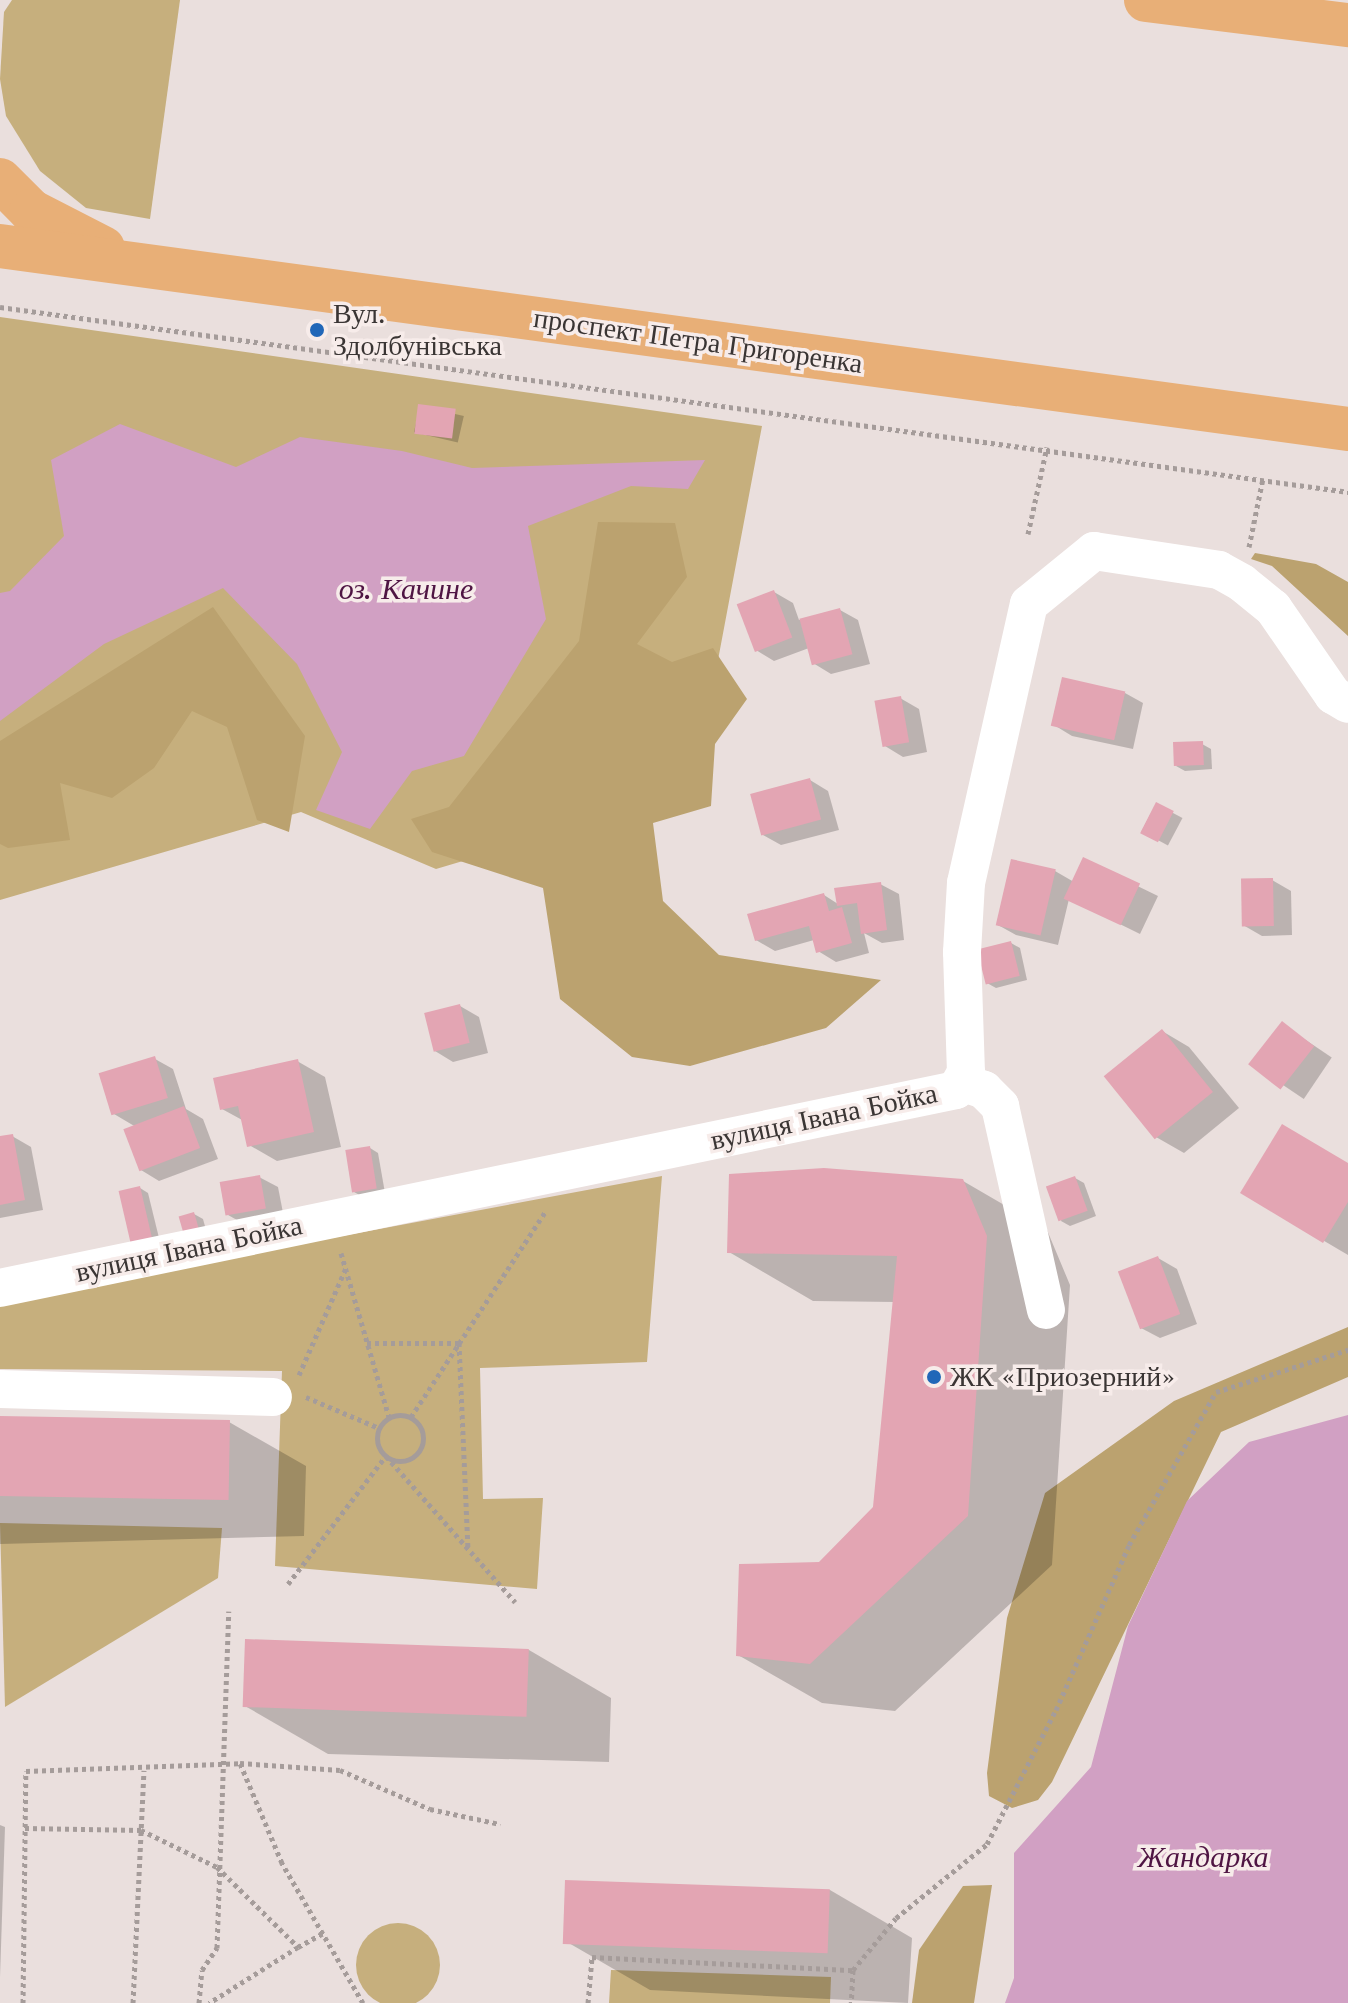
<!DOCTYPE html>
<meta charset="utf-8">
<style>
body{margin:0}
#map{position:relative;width:1348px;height:2003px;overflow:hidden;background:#eadfdd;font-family:"Libre Baskerville",serif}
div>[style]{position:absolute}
.green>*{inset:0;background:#c6af7d}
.round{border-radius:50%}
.forest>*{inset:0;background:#bba26f}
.water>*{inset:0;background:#d1a0c3}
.shadow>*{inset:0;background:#0003;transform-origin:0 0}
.building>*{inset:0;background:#e3a5b3;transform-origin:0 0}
.path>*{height:5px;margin-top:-2.5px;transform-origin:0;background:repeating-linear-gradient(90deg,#a59c9a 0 4px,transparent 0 8px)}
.path>.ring{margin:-2.5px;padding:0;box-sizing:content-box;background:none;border:5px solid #a59c9a;border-radius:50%}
.minor>*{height:38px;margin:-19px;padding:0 19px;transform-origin:19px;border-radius:19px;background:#fff}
.major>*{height:44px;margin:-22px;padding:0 22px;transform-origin:22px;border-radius:22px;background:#e8af77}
.dots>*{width:22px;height:22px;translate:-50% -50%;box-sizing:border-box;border:4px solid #f7ecea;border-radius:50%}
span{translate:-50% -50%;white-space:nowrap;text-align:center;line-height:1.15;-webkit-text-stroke:7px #f7ecea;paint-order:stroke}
.poi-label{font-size:28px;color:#3a3534}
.left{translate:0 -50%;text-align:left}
.street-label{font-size:28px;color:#3a3534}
.water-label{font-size:30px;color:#4f1543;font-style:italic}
</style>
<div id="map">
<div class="green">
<i style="clip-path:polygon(12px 0,180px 0,150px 219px,86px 208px,40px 171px,6px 116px,0 79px,4px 12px)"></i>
<i style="clip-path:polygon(0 317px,762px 426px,693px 793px,436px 869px,301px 812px,0 900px)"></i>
<i style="clip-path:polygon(662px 1176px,647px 1362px,480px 1368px,483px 1499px,543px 1498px,537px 1589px,275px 1566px,282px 1371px,0 1369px,0 1300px)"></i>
<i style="clip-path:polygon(0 1523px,222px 1528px,218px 1578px,5px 1707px)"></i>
<i class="round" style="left:356px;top:1923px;width:84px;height:84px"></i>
<i style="clip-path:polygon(611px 1970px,831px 1977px,830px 2003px,609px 2003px)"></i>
</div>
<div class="forest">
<i style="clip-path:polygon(598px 522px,675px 523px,687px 577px,637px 644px,672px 662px,713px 648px,747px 699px,715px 744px,711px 806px,653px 823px,663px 901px,719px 955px,881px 980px,826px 1028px,690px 1066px,632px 1057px,560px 999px,543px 888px,432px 852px,411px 819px,449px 807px,579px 641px)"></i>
<i style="clip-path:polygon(1255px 553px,1316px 564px,1348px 582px,1348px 636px,1272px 566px,1251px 559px)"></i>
<i style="clip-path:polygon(213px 607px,305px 736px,289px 832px,257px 820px,227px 727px,192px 711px,154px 768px,112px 798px,60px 783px,70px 840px,8px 848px,0 844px,0 741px)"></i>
<i style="clip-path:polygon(1348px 1327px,1348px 1377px,1221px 1432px,1052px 1782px,1038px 1800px,1012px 1808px,989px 1796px,987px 1773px,1007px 1618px,1045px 1493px,1174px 1401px)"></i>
<i style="clip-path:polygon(992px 1885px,974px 2003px,912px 2003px,919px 1950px,963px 1886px)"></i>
</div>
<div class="water">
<i style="clip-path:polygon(120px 424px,236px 467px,300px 437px,402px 451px,472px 468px,705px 460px,688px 489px,631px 486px,528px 526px,546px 619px,464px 756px,412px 771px,370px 829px,316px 810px,342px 752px,297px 664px,223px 588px,104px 644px,0 721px,0 593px,10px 591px,64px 536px,51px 460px)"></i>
<i style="clip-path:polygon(1348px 1415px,1348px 2003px,1005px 2003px,1014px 1978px,1014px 1853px,1091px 1767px,1128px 1626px,1187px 1501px,1249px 1442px)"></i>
</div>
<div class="shadow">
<i style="left:420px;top:406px;width:45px;height:27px;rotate:13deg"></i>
<i style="clip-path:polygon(774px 592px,793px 603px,799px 620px,840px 610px,858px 620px,870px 664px,831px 674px,813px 663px,809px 648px,774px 661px,756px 650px)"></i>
<i style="clip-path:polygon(1125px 693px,1143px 703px,1133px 749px,1072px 736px,1054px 725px)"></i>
<i style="clip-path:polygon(900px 698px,919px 709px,927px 752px,903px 757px,885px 746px)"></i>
<i style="clip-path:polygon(1202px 744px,1211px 749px,1212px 769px,1185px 771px,1176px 766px)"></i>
<i style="clip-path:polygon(810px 780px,828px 791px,839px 830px,781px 845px,763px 835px)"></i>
<i style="left:1156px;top:804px;width:30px;height:31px;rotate:28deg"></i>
<i style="clip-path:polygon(1084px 860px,1158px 896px,1140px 934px,1069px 899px,1058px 945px,1016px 935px,998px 925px,1055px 871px,1074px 882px)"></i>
<i style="clip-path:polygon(1272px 880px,1291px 891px,1292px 935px,1262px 936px,1243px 925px)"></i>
<i style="clip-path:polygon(880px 884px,899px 894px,904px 940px,882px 943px,864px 933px,869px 953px,836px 962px,818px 951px,814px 940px,775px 951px,756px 940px,824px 895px,838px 904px)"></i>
<i style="clip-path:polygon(1011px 943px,1020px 948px,1027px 980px,996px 988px,987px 983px)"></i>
<i style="clip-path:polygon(460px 1006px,479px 1017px,488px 1053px,453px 1062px,435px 1051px)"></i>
<i style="left:1282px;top:1024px;width:60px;height:50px;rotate:34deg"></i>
<i style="clip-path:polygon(1162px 1031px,1189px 1047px,1239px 1108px,1184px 1153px,1156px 1137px)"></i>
<i style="clip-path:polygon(155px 1059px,173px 1069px,186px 1109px,203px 1119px,218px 1159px,159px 1181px,141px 1170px,136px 1127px,114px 1114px)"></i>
<i style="clip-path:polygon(297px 1061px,325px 1077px,341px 1147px,277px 1161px,249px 1145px,244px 1121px,222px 1109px)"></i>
<i style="clip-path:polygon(12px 1136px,31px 1147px,43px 1210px,0 1218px,0 1138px)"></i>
<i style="clip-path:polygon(370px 1148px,378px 1153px,385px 1193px,363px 1197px,354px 1192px)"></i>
<i style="clip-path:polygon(1348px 1165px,1348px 1255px,1243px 1193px)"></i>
<i style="clip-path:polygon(259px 1177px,278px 1187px,284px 1218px,246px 1225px,228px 1215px)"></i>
<i style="clip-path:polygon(1075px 1178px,1084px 1183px,1096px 1216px,1070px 1226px,1061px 1221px)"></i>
<i style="clip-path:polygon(963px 1181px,1047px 1230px,1070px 1285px,1052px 1565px,895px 1711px,822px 1703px,738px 1655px,875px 1508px,895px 1302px,813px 1301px,729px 1252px)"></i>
<i style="clip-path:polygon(140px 1188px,148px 1193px,160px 1242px,141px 1246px)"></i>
<i style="clip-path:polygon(194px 1214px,203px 1219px,208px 1237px,195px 1240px)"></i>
<i style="clip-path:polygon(1158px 1258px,1177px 1269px,1197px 1324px,1160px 1338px,1141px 1328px)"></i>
<i style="clip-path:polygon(0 1418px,229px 1422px,306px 1466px,304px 1536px,0 1544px)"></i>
<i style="clip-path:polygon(529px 1650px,611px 1698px,609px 1762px,328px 1754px,245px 1706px)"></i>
<i style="clip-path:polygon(0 1825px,5px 1827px,0 1977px)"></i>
<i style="clip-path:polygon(830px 1890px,912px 1938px,908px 2003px,650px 1990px,567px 1942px)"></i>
</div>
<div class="building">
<i style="left:418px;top:404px;width:38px;height:30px;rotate:7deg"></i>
<i style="left:774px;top:590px;width:51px;height:40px;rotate:69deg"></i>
<i style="left:840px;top:608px;width:48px;height:42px;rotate:75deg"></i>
<i style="left:1062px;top:677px;width:65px;height:50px;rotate:13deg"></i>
<i style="left:901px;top:696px;width:47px;height:27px;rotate:80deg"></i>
<i style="left:1203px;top:741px;width:24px;height:30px;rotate:88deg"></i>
<i style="left:810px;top:778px;width:43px;height:62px;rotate:75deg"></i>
<i style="left:1156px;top:802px;width:20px;height:35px;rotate:27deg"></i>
<i style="left:1083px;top:857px;width:63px;height:46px;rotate:25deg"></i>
<i style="left:1011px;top:859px;width:46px;height:68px;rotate:13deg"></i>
<i style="left:1273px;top:878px;width:48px;height:32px;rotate:89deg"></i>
<i style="clip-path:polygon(881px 882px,887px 930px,861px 934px,857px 903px,837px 906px,834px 888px)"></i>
<i style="clip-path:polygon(824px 893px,829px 911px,842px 907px,852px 943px,816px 953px,809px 926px,755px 941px,747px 914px)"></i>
<i style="left:1011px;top:941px;width:36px;height:35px;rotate:76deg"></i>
<i style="left:460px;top:1004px;width:40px;height:37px;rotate:76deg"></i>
<i style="left:1282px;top:1021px;width:41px;height:55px;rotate:38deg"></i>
<i style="left:1162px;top:1029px;width:81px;height:75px;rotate:51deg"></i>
<i style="left:155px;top:1056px;width:44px;height:59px;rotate:73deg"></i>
<i style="clip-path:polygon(298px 1059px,314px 1132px,247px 1147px,238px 1106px,220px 1110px,213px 1078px)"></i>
<i style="left:184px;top:1106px;width:45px;height:65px;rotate:69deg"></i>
<i style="clip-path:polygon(1282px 1124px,1348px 1163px,1348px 1202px,1323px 1243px,1240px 1193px)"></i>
<i style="clip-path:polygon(13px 1134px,25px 1200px,0 1205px,0 1136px)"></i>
<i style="left:370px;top:1146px;width:43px;height:25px;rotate:81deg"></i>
<i style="clip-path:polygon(824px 1168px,963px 1179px,987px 1236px,968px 1516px,810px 1664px,736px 1656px,739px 1564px,819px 1562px,873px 1507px,897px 1256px,727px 1253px,729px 1174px)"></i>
<i style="left:260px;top:1175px;width:34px;height:41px;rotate:80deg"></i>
<i style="left:1075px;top:1176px;width:37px;height:31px;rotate:70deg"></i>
<i style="left:140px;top:1186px;width:53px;height:22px;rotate:77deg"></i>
<i style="left:194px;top:1212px;width:22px;height:16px;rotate:74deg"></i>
<i style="left:1158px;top:1256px;width:62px;height:43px;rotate:69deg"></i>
<i style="left:0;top:1416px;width:230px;height:80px;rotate:1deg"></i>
<i style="left:245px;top:1639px;width:284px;height:68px;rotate:2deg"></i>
<i style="left:565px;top:1880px;width:265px;height:64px;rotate:2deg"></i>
</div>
<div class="path">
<i style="left:0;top:307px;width:1361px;rotate:7.81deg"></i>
<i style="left:1028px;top:534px;width:89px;rotate:-77.7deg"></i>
<i style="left:1249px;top:547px;width:70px;rotate:-78.5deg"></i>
<i style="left:341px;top:1253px;width:171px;rotate:73.7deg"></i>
<i style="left:367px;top:1343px;width:92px"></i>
<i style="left:459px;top:1343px;width:204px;rotate:87.5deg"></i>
<i style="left:299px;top:1375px;width:117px;rotate:-66.3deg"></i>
<i style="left:306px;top:1397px;width:79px;rotate:23deg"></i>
<i class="ring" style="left:377px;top:1415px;width:41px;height:41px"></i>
<i style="left:411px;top:1417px;width:246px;rotate:-56.8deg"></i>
<i style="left:288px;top:1584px;width:161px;rotate:-52.6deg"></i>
<i style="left:386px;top:1456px;width:195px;rotate:48.5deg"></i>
<i style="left:25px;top:1828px;width:116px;rotate:1deg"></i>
<i style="left:141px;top:1830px;width:85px;rotate:26deg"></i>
<i style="left:217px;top:1867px;width:114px;rotate:44.6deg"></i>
<i style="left:298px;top:1947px;width:105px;rotate:147.8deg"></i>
<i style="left:298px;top:1947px;width:29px;rotate:-29deg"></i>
<i style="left:853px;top:1970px;width:67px;rotate:-50.4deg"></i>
<i style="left:896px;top:1918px;width:117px;rotate:-39.1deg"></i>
<i style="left:987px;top:1844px;width:151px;rotate:-62.8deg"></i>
<i style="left:1056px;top:1710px;width:180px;rotate:-66.1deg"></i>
<i style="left:1129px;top:1545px;width:176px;rotate:-60.4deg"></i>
<i style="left:1216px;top:1392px;width:139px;rotate:-17.7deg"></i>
<i style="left:23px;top:2003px;width:232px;rotate:-89.3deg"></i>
<i style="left:26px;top:1771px;width:214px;rotate:-2.1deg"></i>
<i style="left:133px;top:2003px;width:233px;rotate:-87.3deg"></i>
<i style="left:199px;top:2003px;width:33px;rotate:-85deg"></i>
<i style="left:202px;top:1970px;width:27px;rotate:-56deg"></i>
<i style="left:217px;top:1948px;width:337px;rotate:-88deg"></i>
<i style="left:363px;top:2003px;width:162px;rotate:-120.1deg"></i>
<i style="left:282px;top:1863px;width:108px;rotate:-112.8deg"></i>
<i style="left:240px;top:1763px;width:100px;rotate:4deg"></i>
<i style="left:340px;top:1770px;width:98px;rotate:23.4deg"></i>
<i style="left:430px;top:1809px;width:72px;rotate:12.1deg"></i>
<i style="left:588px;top:2003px;width:46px;rotate:-85deg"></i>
<i style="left:592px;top:1957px;width:261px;rotate:2.9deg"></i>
<i style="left:853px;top:1970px;width:33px;rotate:93deg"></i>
</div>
<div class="minor">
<i style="left:963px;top:1083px;width:22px;rotate:18deg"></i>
<i style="left:984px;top:1090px;width:23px;rotate:45deg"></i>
<i style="left:1000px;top:1106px;width:209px;rotate:77.3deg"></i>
<i style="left:0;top:1288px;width:976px;rotate:-11.7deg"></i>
<i style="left:956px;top:1090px;width:20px;rotate:-60deg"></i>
<i style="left:966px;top:1073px;width:121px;rotate:-91.9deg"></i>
<i style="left:962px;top:952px;width:69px;rotate:-86.7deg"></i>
<i style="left:966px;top:883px;width:286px;rotate:-77.3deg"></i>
<i style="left:1029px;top:604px;width:84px;rotate:-39.2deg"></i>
<i style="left:1094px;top:551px;width:126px;rotate:8.6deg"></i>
<i style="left:1219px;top:570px;width:26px;rotate:29deg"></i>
<i style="left:1242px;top:583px;width:40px;rotate:39deg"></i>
<i style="left:1273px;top:608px;width:106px;rotate:55.4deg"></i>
<i style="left:1333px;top:695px;width:17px;rotate:31deg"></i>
<i style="left:0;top:1389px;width:273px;rotate:1.7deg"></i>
</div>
<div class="major">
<i style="left:1146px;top:0;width:204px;rotate:7.1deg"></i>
<i style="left:0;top:180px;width:44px;rotate:45deg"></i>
<i style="left:31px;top:211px;width:81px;rotate:27.2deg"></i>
<i style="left:0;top:246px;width:1360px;rotate:7.73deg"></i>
</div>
<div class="dots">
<i style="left:317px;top:330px;background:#2167b8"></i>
<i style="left:934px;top:1377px;background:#2167b8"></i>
</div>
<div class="poi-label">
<span class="left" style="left:333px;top:330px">Вул.<br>Здолбунівська</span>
<span class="left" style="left:950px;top:1377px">ЖК «Приозерний»</span>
</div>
<div class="street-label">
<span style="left:698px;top:341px;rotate:8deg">проспект Петра Григоренка</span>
<span style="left:824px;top:1117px;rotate:-12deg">вулиця Івана Бойка</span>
<span style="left:189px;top:1249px;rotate:-12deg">вулиця Івана Бойка</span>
</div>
<div class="water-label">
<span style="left:406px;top:589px">оз. Качине</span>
<span style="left:1203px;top:1857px">Жандарка</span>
</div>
</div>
